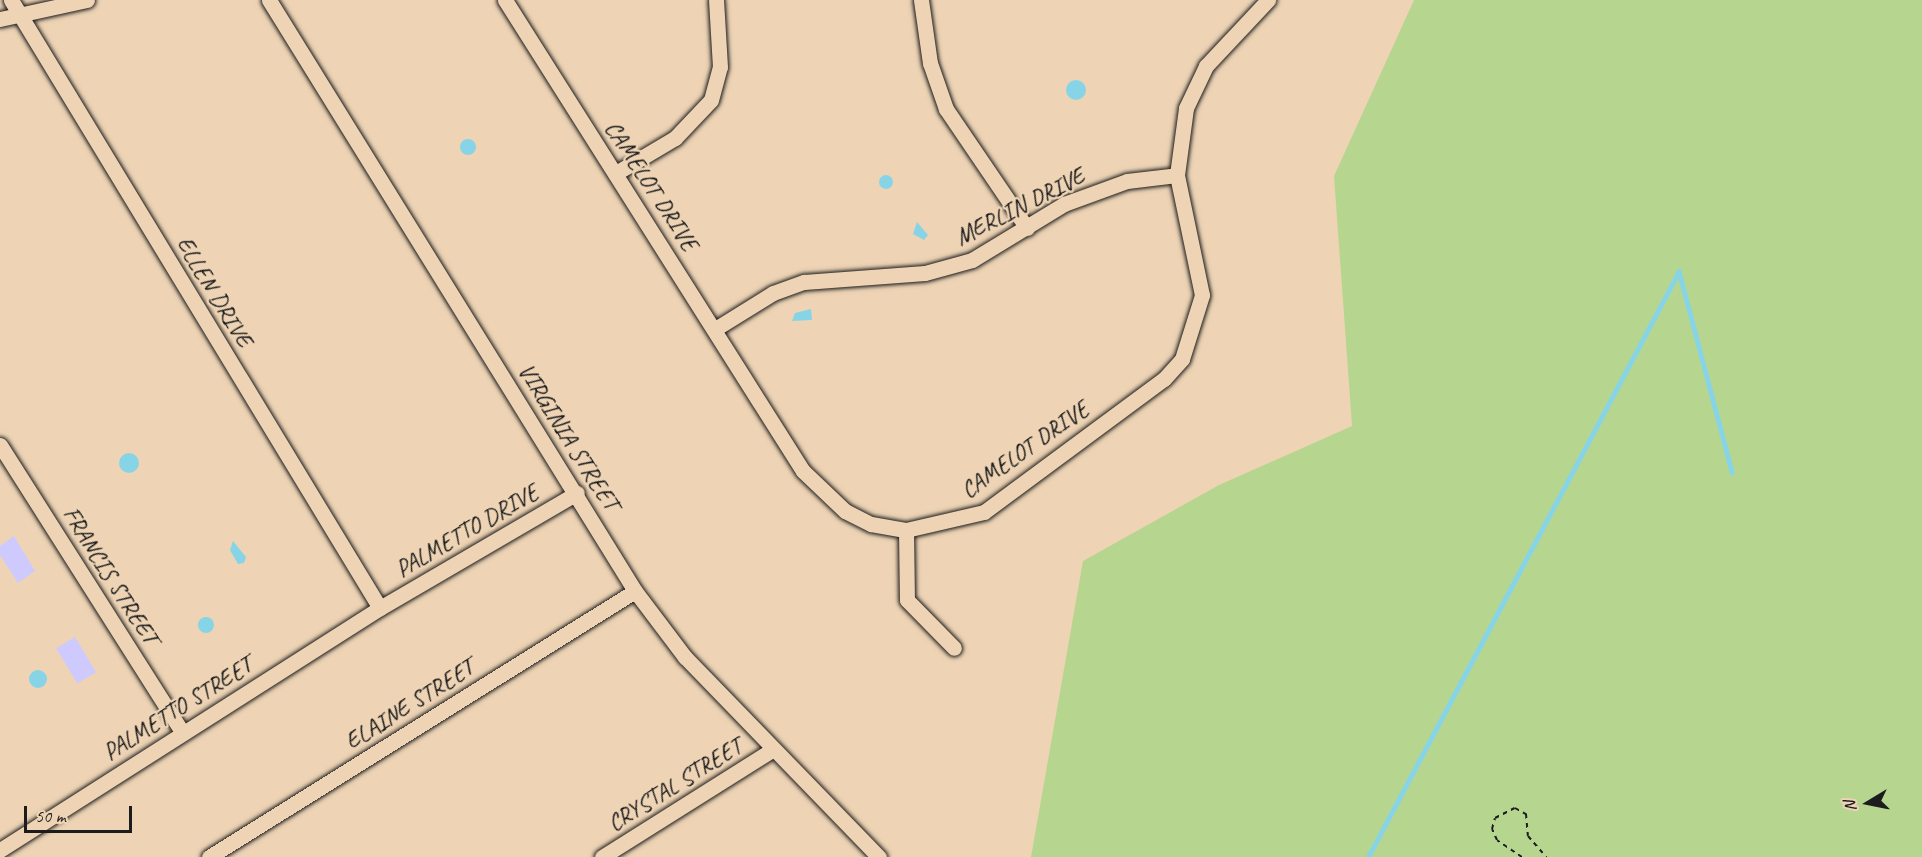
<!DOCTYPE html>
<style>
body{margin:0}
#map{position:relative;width:1922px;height:857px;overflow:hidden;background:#eed4b5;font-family:Caveat,sans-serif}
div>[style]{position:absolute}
.green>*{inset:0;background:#b6d68f}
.water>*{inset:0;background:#87d4e7}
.round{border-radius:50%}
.stream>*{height:4.5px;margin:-2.25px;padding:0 2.25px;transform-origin:2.25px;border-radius:2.25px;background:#87d4e7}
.building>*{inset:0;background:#cecafd;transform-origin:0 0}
.path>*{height:2px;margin-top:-1px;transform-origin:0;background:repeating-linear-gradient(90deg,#1c1c1c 0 4.5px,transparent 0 9px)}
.roads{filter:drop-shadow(0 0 2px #1c1c1c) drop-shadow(0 0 2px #1c1c1c)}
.street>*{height:15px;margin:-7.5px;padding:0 7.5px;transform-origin:7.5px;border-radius:7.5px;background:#eed4b5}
span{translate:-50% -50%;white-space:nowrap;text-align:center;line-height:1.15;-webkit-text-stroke:4.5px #eed4b5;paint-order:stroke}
.street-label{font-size:24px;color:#1c1c1c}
.north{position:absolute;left:1838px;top:773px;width:60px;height:60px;-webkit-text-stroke:4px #eed4b5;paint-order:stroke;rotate:260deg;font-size:16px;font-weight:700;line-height:24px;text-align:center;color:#1c1c1c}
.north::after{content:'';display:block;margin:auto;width:21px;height:27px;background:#1c1c1c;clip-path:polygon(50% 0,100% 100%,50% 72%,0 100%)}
.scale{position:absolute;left:24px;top:806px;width:108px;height:27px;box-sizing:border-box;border:3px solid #1c1c1c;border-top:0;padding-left:8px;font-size:18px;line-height:21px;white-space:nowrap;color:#1c1c1c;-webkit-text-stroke:4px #eed4b5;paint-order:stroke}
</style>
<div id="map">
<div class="green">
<i style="clip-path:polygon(1414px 0,1922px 0,1922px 857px,1031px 857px,1083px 561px,1219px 485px,1352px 426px,1334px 176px)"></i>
</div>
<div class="water">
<i class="round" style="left:1066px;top:80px;width:20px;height:20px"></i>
<i class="round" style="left:460px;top:139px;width:16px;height:16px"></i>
<i class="round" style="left:879px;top:175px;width:14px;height:14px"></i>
<i style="clip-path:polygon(917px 222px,928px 235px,924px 240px,913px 234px)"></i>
<i style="clip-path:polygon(811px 309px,812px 320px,792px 321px,795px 313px)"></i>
<i class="round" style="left:119px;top:453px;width:20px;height:20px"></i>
<i style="clip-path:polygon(233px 541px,246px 557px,244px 563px,238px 564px,230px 550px)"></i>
<i class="round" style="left:198px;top:617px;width:16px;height:16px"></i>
<i class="round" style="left:29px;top:670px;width:18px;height:18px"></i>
</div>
<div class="stream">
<i style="left:1368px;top:857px;width:663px;rotate:-62.04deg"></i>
<i style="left:1679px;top:271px;width:208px;rotate:75.2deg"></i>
</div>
<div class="building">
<i style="clip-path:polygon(14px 536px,35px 571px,18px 583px,0 555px,0 546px)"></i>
<i style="left:75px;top:637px;width:41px;height:22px;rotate:59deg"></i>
</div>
<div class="path">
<i style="left:1522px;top:857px;width:30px;rotate:-146deg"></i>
<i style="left:1497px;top:840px;width:12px;rotate:-114deg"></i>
<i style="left:1492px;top:829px;width:11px;rotate:-75deg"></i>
<i style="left:1495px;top:818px;width:22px;rotate:-27deg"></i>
<i style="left:1515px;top:808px;width:13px;rotate:29deg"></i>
<i style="left:1526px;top:814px;width:22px;rotate:85deg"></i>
<i style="left:1528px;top:836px;width:28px;rotate:49deg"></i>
</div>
<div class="roads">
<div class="street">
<i style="left:11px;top:0;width:711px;rotate:58.75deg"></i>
<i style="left:269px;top:0;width:695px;rotate:58.23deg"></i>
<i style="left:635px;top:591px;width:83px;rotate:52.9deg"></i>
<i style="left:685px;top:657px;width:279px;rotate:45.9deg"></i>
<i style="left:505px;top:0;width:557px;rotate:57.68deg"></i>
<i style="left:803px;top:471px;width:58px;rotate:43.6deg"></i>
<i style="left:845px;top:511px;width:29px;rotate:27deg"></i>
<i style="left:871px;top:524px;width:36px;rotate:10deg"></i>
<i style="left:906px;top:530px;width:80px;rotate:-13deg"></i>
<i style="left:984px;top:512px;width:224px;rotate:-36.5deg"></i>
<i style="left:1164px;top:379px;width:27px;rotate:-48deg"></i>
<i style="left:1182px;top:359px;width:67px;rotate:-72.6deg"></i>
<i style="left:1202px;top:295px;width:123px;rotate:-101.8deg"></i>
<i style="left:1177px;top:175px;width:68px;rotate:-82.3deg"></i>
<i style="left:1186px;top:108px;width:47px;rotate:-64.5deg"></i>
<i style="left:1206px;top:66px;width:91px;rotate:-46.8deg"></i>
<i style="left:921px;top:0;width:64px;rotate:81.9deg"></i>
<i style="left:930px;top:63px;width:49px;rotate:70.8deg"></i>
<i style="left:946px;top:109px;width:144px;rotate:55.8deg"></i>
<i style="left:0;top:19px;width:89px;rotate:-12.3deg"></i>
<i style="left:616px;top:173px;width:69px;rotate:-30.7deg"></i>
<i style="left:675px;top:138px;width:52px;rotate:-46.5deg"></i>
<i style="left:711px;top:100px;width:34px;rotate:-75deg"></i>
<i style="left:720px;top:67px;width:67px;rotate:-93.4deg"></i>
<i style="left:715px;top:329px;width:68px;rotate:-31.8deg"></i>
<i style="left:773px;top:293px;width:33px;rotate:-20deg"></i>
<i style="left:804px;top:282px;width:121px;rotate:-4.3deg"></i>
<i style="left:925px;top:273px;width:49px;rotate:-15.5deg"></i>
<i style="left:972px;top:260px;width:108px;rotate:-31.3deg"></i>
<i style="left:1064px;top:204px;width:67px;rotate:-20.1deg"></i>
<i style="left:1127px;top:181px;width:50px;rotate:-6.8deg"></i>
<i style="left:0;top:445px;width:340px;rotate:57.6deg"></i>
<i style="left:906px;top:530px;width:70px;rotate:89.2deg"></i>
<i style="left:907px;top:600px;width:67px;rotate:45.6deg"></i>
<i style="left:0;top:850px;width:451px;rotate:-32.5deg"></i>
<i style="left:380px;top:608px;width:228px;rotate:-30.3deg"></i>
<i style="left:209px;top:857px;width:502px;rotate:-31.98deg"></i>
<i style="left:602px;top:857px;width:201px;rotate:-32.2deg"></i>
</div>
</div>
<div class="street-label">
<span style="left:651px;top:186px;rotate:57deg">CAMELOT DRIVE</span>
<span style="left:1020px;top:207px;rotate:-27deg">MERLIN DRIVE</span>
<span style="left:214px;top:292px;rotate:59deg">ELLEN DRIVE</span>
<span style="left:568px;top:437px;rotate:58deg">VIRGINIA STREET</span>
<span style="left:1025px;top:450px;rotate:-35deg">CAMELOT DRIVE</span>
<span style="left:467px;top:531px;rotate:-30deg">PALMETTO DRIVE</span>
<span style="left:110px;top:576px;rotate:58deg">FRANCIS STREET</span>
<span style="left:410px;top:705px;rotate:-32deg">ELAINE STREET</span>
<span style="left:178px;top:709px;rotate:-32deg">PALMETTO STREET</span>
<span style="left:675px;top:785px;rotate:-32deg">CRYSTAL STREET</span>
</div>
<div class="north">N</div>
<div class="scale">50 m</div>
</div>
